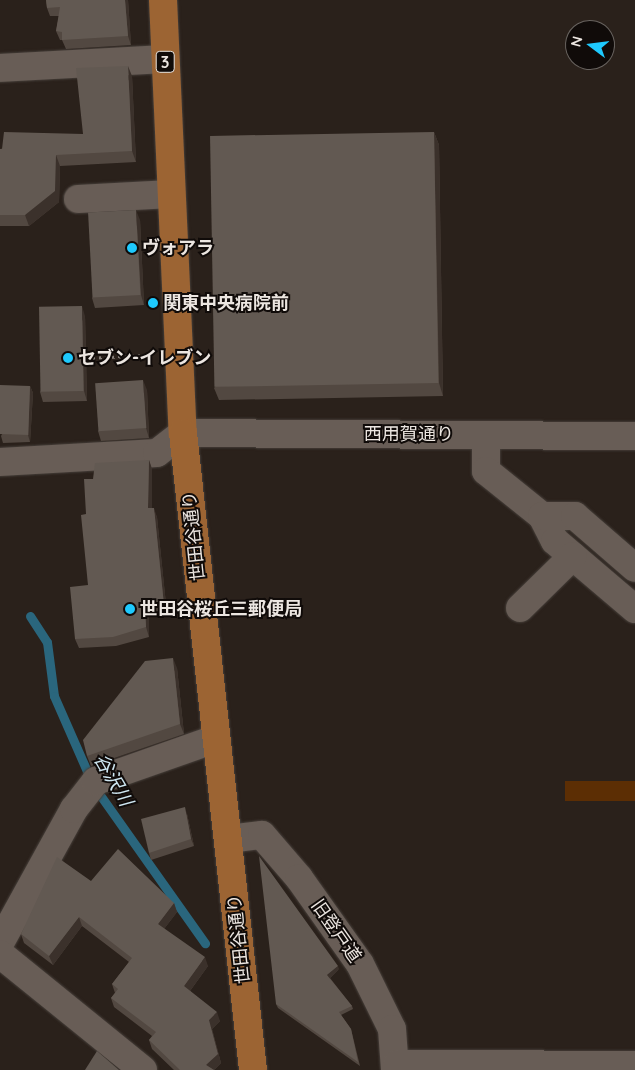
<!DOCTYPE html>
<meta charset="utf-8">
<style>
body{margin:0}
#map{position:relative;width:635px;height:1070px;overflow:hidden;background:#2a211b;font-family:Quicksand,"Noto Sans JP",sans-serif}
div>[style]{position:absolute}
.green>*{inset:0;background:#5c2e04;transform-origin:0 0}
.stream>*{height:9px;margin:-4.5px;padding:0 4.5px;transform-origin:4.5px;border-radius:4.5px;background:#2a667d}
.path>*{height:3px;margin-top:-1.5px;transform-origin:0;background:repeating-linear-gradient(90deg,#8a827d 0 2.5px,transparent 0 6.5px)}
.roads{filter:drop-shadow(0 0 1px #463f3a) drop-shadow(0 0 1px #463f3a)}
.minor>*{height:28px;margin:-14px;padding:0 14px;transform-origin:14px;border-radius:14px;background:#685d56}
.major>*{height:28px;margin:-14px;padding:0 14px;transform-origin:14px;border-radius:14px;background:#9c6433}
.wall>*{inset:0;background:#524841}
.shaded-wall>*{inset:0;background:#3b312b}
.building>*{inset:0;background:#625952;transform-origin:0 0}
.dots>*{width:14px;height:14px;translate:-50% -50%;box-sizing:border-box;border:2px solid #100b09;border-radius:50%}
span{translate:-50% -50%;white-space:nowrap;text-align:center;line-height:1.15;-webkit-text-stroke:4px #100b09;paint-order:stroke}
.shield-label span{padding:1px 4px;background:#100b09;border:1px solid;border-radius:4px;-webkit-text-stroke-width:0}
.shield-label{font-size:16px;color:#ece6e1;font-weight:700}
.poi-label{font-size:18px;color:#ece6e1;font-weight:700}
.left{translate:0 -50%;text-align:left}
.street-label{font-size:18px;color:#ece6e1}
.water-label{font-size:19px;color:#cfe7f2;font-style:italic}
.north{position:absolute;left:565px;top:20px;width:50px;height:50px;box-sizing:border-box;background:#100b09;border:1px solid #68635f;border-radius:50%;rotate:285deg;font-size:14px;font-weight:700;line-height:20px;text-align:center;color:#ece6e1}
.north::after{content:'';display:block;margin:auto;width:18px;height:22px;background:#1ec9fd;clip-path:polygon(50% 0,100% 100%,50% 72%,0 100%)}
</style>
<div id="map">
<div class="green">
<i style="left:565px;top:781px;width:70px;height:20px"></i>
</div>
<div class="stream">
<i style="left:30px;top:616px;width:31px;rotate:57deg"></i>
<i style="left:47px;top:642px;width:54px;rotate:82.6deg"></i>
<i style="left:54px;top:696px;width:97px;rotate:66.3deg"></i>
<i style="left:93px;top:785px;width:194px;rotate:54.7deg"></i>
</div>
<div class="path">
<i style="left:86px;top:358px;width:65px;rotate:-2.6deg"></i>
</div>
<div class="roads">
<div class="minor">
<i style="left:0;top:68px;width:165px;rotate:-3.1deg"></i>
<i style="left:78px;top:199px;width:93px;rotate:-3.1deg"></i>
<i style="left:486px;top:435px;width:36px;rotate:90deg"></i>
<i style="left:486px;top:471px;width:72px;rotate:38.8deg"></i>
<i style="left:542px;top:516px;width:28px;rotate:63deg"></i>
<i style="left:555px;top:541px;width:105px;rotate:40.4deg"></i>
<i style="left:0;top:462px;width:157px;rotate:-3.3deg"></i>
<i style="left:157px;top:453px;width:33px;rotate:-38deg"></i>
<i style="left:183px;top:433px;width:452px;rotate:0.4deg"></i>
<i style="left:542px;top:516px;width:33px"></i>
<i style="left:575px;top:516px;width:79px;rotate:40.9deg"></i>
<i style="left:520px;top:608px;width:74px;rotate:-44.5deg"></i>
<i style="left:228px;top:839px;width:34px;rotate:-7deg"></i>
<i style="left:262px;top:835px;width:57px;rotate:49.3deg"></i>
<i style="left:299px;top:878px;width:105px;rotate:54.7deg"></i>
<i style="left:360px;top:964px;width:72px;rotate:63.8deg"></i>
<i style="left:392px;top:1029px;width:41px;rotate:85.8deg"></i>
<i style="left:0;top:943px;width:153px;rotate:-61.1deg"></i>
<i style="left:74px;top:809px;width:36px;rotate:-52deg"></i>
<i style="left:96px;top:781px;width:126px;rotate:-19.4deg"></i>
<i style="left:0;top:954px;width:184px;rotate:39deg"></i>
<i style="left:397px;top:1064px;width:238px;rotate:0.2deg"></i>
</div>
<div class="major">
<i style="left:163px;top:0;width:433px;rotate:87.4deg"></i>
<i style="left:183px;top:433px;width:641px;rotate:83.73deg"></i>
</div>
</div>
<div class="wall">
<i style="clip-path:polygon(46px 0,128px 0,131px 45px,66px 49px,62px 40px,60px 40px,56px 31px,59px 16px,50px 16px,47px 8px)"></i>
<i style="clip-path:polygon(132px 76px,136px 162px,60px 166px,59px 202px,29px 226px,0 226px,0 149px,83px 134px)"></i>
<i style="clip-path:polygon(434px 132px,439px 145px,443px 396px,219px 400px,214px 388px)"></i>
<i style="clip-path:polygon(140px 220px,144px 305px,95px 308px,92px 298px)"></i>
<i style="clip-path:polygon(85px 316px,87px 401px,43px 402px,40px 392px)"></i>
<i style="clip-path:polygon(30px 386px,33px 393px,30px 442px,3px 443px,1px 436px)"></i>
<i style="clip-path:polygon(147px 390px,149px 438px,101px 441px,98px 431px)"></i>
<i style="clip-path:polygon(149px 460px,152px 469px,152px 508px,157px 517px,167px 614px,149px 616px,149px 637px,116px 646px,79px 648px,75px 639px,88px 585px,86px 514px,93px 479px)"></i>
<i style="clip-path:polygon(177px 668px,184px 734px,91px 766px,87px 756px)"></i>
<i style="clip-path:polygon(187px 814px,194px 846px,151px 860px,149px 853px)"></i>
<i style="clip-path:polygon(91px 881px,174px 903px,177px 912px,164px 929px,208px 966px,190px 991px,220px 1021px,212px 1029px,221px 1063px,214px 1070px,174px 1070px,152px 1049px,149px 1040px,152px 1036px,114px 1007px,111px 998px,115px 993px,112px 984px,129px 962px,82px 926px,53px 965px,24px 943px,21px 934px)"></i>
<i style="clip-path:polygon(339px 969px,330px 978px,352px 1006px,353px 1009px,341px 1015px,351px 1029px,360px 1066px,278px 1008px,276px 1004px)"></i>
</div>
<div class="shaded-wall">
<i style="clip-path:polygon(125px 0,128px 0,131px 45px,128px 36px)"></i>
<i style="clip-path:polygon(128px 66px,132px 76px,136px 162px,132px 151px)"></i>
<i style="clip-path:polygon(434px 132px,439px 145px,443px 396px,439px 383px)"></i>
<i style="clip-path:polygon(56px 155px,60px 166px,59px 202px,29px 226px,25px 215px)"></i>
<i style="clip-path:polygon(136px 210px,140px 220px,144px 305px,141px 295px)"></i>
<i style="clip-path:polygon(82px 306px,85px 316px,87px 401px,84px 391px)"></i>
<i style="clip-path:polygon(143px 380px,147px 390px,149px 438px,146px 428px)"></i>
<i style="clip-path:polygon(30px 386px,33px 393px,30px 442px,28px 435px)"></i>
<i style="clip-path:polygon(149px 460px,152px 469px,152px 517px,148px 508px)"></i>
<i style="clip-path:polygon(154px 508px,157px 517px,167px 614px,164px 605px)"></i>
<i style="clip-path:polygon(145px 607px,149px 616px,149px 637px,146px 627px)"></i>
<i style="clip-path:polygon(173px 658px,177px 668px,184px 734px,180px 724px)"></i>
<i style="clip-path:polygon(185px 807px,187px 814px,194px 846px,191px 839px)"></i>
<i style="clip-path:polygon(174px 903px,177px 912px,161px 933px,158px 924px)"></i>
<i style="clip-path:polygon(79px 917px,82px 926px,53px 965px,49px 956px)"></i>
<i style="clip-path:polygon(205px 957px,208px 966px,187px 995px,184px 986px)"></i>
<i style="clip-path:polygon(338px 966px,339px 969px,329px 979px,327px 975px)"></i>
<i style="clip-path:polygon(217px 1012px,220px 1021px,212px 1029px,221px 1063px,214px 1070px,206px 1065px,209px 1020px)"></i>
</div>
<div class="building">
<i style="clip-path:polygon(46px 0,125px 0,128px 36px,62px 40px,62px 32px,56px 31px,60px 7px,47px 8px)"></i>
<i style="clip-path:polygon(128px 66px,132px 151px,56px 155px,55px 191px,25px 215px,0 215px,0 149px,2px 149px,4px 132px,83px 134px,76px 68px)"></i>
<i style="left:434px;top:132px;width:251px;height:224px;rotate:89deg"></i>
<i style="left:136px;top:210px;width:85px;height:48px;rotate:87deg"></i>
<i style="left:82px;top:306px;width:85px;height:43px;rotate:89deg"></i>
<i style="left:143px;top:380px;width:48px;height:48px;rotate:86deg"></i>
<i style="left:30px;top:386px;width:49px;height:30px;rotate:92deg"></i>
<i style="clip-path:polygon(149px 460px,148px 508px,154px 508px,164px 605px,145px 607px,146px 627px,113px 637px,75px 639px,70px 587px,88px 585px,81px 515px,86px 514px,84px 479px,93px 479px,95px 463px)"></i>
<i style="clip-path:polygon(173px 658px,180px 724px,87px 756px,83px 740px,145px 661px)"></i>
<i style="clip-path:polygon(185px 807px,191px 839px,149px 853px,141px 819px)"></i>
<i style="clip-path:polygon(118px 849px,174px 903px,158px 924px,205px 957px,184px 986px,217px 1012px,209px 1020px,218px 1054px,206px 1065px,214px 1070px,180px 1070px,149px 1040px,156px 1032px,111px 998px,118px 989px,112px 984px,132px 958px,79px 917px,49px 956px,21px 934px,57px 857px,91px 881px)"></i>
<i style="clip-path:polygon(259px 856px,338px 966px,327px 975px,352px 1006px,339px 1012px,351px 1029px,358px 1062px,276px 1004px)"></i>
<i style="clip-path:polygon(97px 1051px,119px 1070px,85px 1070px)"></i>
</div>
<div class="dots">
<i style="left:132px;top:248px;background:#1ec9fd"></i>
<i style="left:153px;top:303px;background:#1ec9fd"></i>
<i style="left:68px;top:358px;background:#1ec9fd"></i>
<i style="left:130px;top:609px;background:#1ec9fd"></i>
</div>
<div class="shield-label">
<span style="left:165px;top:62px">3</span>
</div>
<div class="poi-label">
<span class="left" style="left:142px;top:248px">ヴォアラ</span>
<span class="left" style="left:163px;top:303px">関東中央病院前</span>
<span class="left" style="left:78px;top:358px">セブン-イレブン</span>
<span class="left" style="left:140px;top:609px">世田谷桜丘三郵便局</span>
</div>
<div class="street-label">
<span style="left:409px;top:434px">西用賀通り</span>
<span style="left:194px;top:536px;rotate:-96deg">世田谷通り</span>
<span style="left:336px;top:931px;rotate:55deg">旧登戸道</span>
<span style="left:239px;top:939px;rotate:-96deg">世田谷通り</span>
</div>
<div class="water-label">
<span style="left:113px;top:780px;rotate:60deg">谷沢川</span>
</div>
<div class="north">N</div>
</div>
